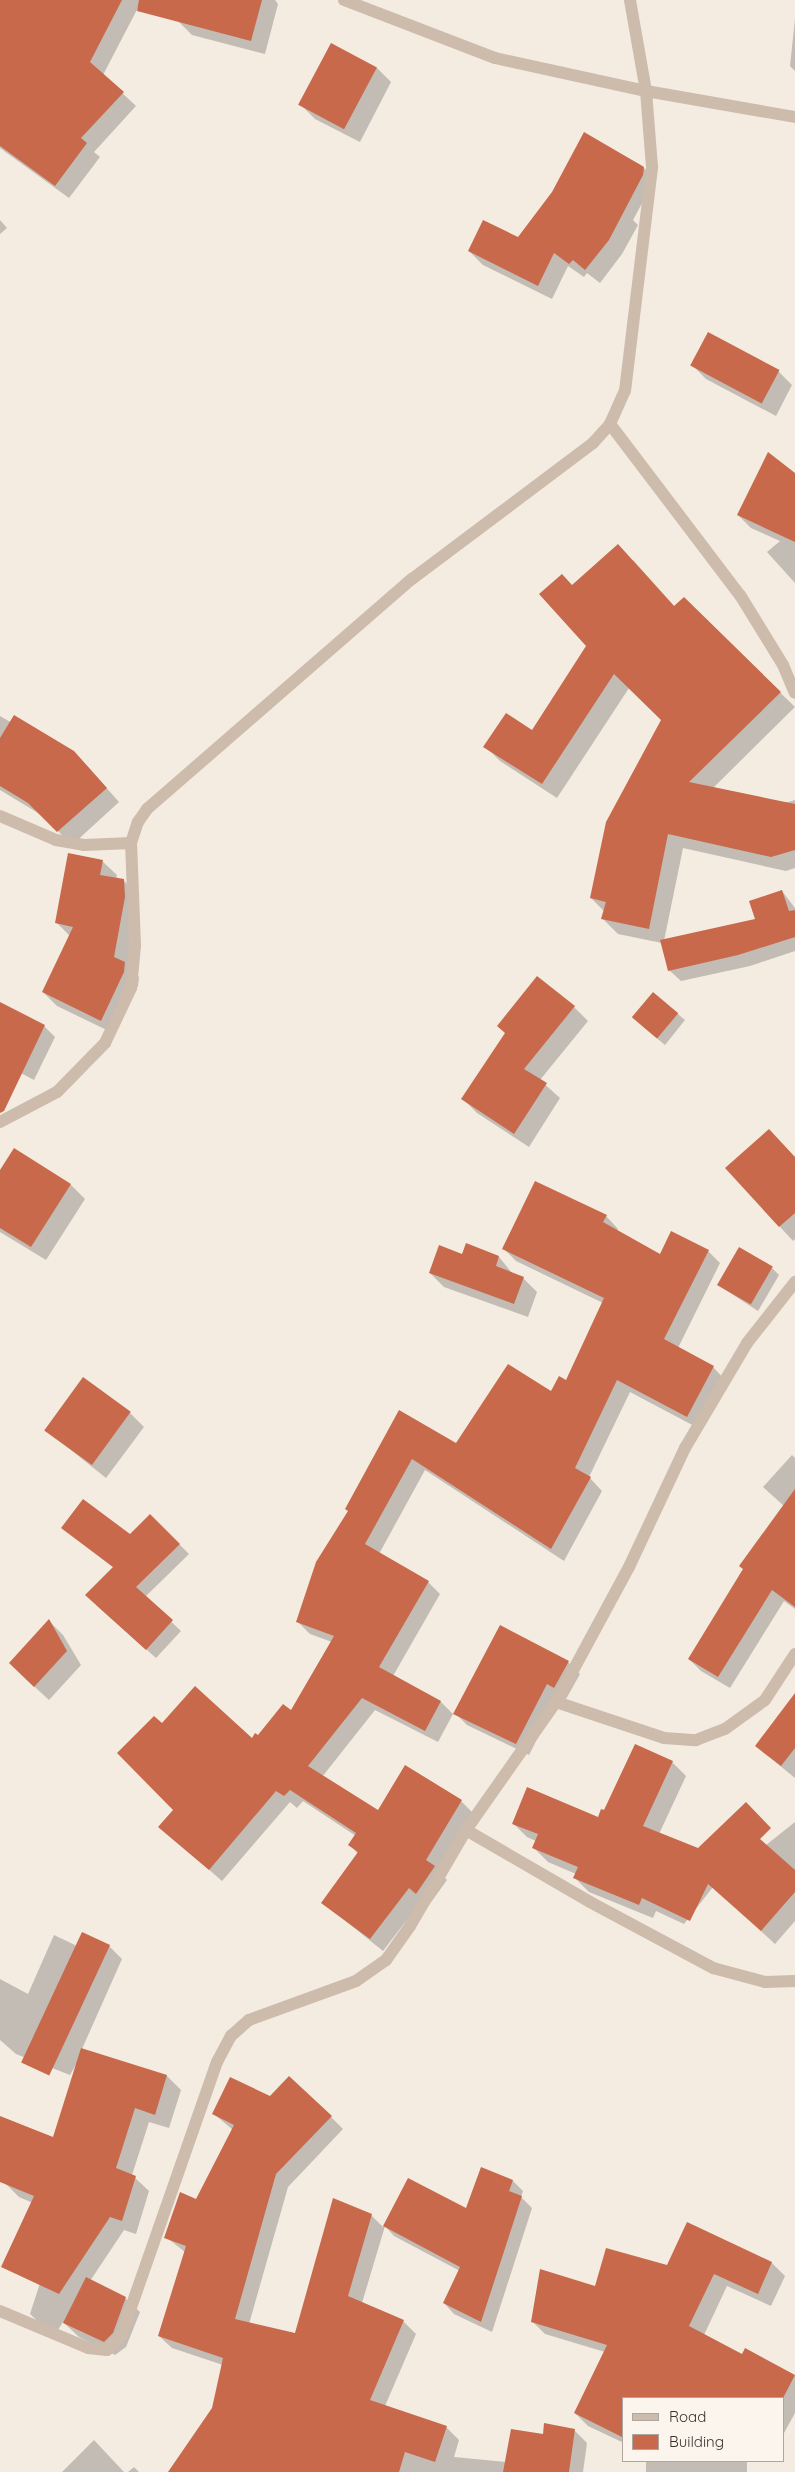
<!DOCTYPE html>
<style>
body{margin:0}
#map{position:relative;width:795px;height:2472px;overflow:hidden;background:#f4ebe1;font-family:Quicksand,sans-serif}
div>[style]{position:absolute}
.shadow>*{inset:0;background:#0003;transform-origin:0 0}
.building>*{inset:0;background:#c8694b;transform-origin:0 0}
.minor>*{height:12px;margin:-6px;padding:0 6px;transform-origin:6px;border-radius:6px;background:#cdbbac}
span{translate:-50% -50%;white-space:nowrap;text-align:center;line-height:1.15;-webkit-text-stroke:4px #fbf5ee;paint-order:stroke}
.legend{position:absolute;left:622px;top:2397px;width:162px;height:65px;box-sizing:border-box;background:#fbf5ee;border:1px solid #aea6a0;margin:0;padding:6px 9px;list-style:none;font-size:15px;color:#3b302b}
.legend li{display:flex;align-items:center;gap:10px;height:25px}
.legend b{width:25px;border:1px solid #aea6a0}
</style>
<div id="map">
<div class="shadow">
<i style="clip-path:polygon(0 0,142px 0,103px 75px,136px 106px,94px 152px,100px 157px,69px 198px,0 148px)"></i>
<i style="clip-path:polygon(183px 0,275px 0,278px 4px,265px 54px,192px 35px,178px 21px)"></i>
<i style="clip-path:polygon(795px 19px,795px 71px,790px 66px)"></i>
<i style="clip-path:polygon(331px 44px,377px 68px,391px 82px,360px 142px,315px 119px,301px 105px)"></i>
<i style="clip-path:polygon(584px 134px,641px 165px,655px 179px,633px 220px,638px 225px,622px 254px,600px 283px,587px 273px,584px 277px,568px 266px,552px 299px,483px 265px,469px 251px,519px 239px,553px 192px)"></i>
<i style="clip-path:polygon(0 220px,7px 228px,0 234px)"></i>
<i style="clip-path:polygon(692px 365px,778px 371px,792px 385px,776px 416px,706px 379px)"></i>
<i style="clip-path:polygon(795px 475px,795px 583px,767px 552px,780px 541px,751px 528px,738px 515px)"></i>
<i style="clip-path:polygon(633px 560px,675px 607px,684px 599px,795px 707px,713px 788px,785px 803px,795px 800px,795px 868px,786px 871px,683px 848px,664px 941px,757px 920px,782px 891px,795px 908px,795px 951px,750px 966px,681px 981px,669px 970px,662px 943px,618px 934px,603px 919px,605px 912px,591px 898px,662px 720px,629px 688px,557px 798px,500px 761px,485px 746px,532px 732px,588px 646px,573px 586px)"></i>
<i style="clip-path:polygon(0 716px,87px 766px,119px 802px,72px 845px,43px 816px,0 790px)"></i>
<i style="clip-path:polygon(102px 861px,117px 875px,116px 879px,124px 881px,138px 895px,129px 967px,139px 977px,138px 986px,115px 1034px,57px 1006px,43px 992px,70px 936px,57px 923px)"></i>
<i style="clip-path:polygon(653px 993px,685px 1020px,665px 1045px,641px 1025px)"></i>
<i style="clip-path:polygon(0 1003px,44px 1026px,55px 1037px,34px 1080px,0 1062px)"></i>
<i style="clip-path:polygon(574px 1007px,588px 1021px,540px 1080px,560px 1098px,529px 1147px,477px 1113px,463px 1099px)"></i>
<i style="clip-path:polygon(14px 1150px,71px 1185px,85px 1199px,46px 1260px,0 1232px,0 1173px)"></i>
<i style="clip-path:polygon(795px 1158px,795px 1239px,793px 1241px,727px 1169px)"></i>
<i style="clip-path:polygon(606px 1216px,618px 1229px,617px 1231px,660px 1255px,708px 1251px,720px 1263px,678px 1348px,713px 1367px,725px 1380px,698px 1428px,630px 1392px,589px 1477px,602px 1491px,564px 1561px,425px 1470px,379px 1554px,428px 1582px,440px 1594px,393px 1676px,441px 1702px,453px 1714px,438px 1742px,375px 1710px,322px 1777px,378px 1812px,405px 1767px,461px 1801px,474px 1814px,439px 1872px,447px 1880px,429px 1905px,422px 1900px,383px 1951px,323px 1903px,358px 1854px,350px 1845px,356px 1836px,303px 1801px,297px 1808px,290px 1802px,222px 1881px,160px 1827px,174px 1810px,162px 1724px,252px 1740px,291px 1712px,332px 1642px,310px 1634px,297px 1621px,400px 1412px,456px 1445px,567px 1382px,603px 1303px,516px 1261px,504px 1249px)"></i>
<i style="clip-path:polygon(463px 1255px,499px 1257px,512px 1273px,523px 1278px,537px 1292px,528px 1317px,444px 1287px,430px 1273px)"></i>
<i style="clip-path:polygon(772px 1268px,779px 1275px,758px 1311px,718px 1285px)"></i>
<i style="clip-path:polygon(130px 1413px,144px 1427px,106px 1478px,46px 1430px)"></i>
<i style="clip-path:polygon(792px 1455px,795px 1458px,795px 1516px,763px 1487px)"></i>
<i style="clip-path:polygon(150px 1515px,189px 1554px,145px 1597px,181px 1631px,156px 1658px,96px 1605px,114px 1568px,63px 1528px,130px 1535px)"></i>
<i style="clip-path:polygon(795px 1528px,795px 1609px,784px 1601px,730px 1688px,701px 1671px,689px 1659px)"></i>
<i style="clip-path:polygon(49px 1621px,63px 1635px,81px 1665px,49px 1700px,24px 1677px)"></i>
<i style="clip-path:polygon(568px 1662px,580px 1674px,566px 1699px,559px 1696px,529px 1755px,467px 1725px,455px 1713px)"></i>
<i style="clip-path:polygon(795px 1702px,795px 1778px,756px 1746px)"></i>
<i style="clip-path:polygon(672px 1762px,686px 1776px,659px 1834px,717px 1884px,795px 1822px,795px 1921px,775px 1944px,713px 1887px,684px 1924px,656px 1911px,653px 1918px,589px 1892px,575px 1878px,576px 1874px,548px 1862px,534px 1848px,536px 1841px,527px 1837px,513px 1823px,599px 1819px)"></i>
<i style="clip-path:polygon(54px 1935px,77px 1946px,109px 1946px,122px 1959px,82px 2049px,167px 2076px,181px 2090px,169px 2128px,149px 2122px,132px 2175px,149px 2191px,136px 2234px,124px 2230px,90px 2281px,125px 2298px,140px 2312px,126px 2347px,115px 2355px,79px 2337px,63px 2322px,56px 2333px,45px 2328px,30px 2314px,43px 2274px,33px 2203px,19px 2197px,5px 2183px,0 2169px,0 2136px,54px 2139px,78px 2061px,70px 2075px,16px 2054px,0 2040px,0 1979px,28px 1994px)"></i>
<i style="clip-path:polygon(270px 2098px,331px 2117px,343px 2129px,288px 2187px,249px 2324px,296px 2335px,371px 2215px,383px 2227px,408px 2180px,466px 2210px,482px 2169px,513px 2181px,523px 2191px,521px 2197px,532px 2208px,492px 2332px,454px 2314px,444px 2303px,460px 2271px,394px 2236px,385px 2226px,362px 2303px,403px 2321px,416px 2334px,385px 2406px,446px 2427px,459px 2440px,454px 2457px,506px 2462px,544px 2436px,574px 2430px,587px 2443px,583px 2472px,170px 2472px,213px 2408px,223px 2365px,172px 2348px,159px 2336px,185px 2252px,166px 2237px,197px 2200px,233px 2130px,214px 2114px)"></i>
<i style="clip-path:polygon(688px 2224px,772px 2263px,785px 2276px,771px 2306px,727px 2286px,704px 2335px,742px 2356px,745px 2349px,795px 2376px,795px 2413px,784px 2433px,784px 2398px,624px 2398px,624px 2443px,588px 2426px,575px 2413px,605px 2352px,545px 2334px,532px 2321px,596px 2288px,667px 2266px)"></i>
<i style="clip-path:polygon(94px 2440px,124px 2472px,62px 2472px)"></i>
<i style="left:646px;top:2461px;width:101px;height:12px"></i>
<i style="clip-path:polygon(134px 2467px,139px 2472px,128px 2472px)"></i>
</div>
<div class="building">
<i style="clip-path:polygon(0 0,122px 0,90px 62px,124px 92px,81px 138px,87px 143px,55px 186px,0 146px)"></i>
<i style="clip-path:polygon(139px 0,262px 0,251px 41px,137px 11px)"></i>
<i style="left:331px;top:43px;width:52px;height:70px;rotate:28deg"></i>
<i style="clip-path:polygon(584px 132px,644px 167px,643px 175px,609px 240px,585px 270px,573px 260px,569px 264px,554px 253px,538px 286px,468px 251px,483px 220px,518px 237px,552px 192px)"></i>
<i style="left:708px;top:332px;width:81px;height:38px;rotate:28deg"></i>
<i style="clip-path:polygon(768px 452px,795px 473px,795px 542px,737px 515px)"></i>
<i style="clip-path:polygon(618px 544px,674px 606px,684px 597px,781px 692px,689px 782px,795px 804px,795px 850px,771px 857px,668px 834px,649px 929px,601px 919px,606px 902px,590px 898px,606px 822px,661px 720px,614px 674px,542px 784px,483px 747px,506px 713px,532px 730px,586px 646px,539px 594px,562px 574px,572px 585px)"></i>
<i style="clip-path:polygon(14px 715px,74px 751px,107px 788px,57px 832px,28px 803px,0 786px,0 738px)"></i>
<i style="clip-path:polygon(68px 853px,103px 860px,100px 875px,124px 879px,125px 897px,114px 957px,125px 962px,124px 972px,101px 1021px,42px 992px,73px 927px,55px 923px)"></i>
<i style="clip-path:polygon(782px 890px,789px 911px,795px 910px,795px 937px,738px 955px,668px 971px,660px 940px,755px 919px,749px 901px)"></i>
<i style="clip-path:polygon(537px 976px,575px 1006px,524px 1069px,547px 1083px,514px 1134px,461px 1099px,505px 1033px,497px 1026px)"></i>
<i style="left:653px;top:992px;width:33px;height:33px;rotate:40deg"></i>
<i style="clip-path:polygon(0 1002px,45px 1025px,4px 1111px,0 1113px)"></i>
<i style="clip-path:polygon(769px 1129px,795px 1157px,795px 1213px,779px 1227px,725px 1168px)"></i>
<i style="clip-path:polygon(14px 1148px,71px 1184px,31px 1247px,0 1228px,0 1170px)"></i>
<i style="clip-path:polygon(535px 1181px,607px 1215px,603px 1222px,660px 1254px,671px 1231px,709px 1250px,664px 1339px,714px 1366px,687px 1417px,617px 1380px,575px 1468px,591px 1477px,551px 1549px,412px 1459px,365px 1544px,429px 1581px,379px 1667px,441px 1701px,425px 1731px,362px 1698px,308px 1766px,378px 1810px,405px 1765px,462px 1800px,426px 1860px,435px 1866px,416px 1894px,409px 1888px,370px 1939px,321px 1903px,358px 1852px,348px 1845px,356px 1833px,290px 1790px,284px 1796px,276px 1791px,209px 1870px,158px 1827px,173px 1810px,117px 1753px,154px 1716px,162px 1723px,195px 1686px,252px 1738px,255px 1733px,258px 1735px,283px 1704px,291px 1710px,334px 1636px,296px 1622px,316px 1562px,348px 1511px,345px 1509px,399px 1410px,456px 1443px,508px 1364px,551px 1391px,559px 1376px,566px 1380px,604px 1298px,502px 1249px)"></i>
<i style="clip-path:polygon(466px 1243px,499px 1256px,496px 1266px,524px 1277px,514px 1304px,429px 1273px,439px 1245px,462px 1254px)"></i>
<i style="left:739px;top:1247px;width:39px;height:44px;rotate:30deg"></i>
<i style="left:83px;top:1377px;width:59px;height:66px;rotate:36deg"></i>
<i style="clip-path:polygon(795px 1489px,795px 1607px,772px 1590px,718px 1677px,688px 1659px,743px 1569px,739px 1566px)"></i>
<i style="clip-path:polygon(83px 1499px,130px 1534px,150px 1514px,180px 1544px,136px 1587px,173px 1620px,146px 1650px,85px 1595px,113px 1567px,61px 1528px)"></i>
<i style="clip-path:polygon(49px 1619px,67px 1651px,34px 1687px,9px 1663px)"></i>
<i style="clip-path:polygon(500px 1625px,569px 1661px,554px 1688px,547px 1684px,516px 1744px,453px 1714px)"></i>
<i style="clip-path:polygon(795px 1693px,795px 1748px,781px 1766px,755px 1746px)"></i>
<i style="clip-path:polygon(635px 1744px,673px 1761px,643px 1826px,698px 1848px,746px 1802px,771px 1828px,760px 1839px,795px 1870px,795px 1892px,761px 1931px,708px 1884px,690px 1921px,642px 1898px,639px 1905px,573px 1878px,578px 1867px,532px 1848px,538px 1834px,512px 1824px,527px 1787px,598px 1817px,601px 1809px,604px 1810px)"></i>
<i style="left:82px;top:1932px;width:31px;height:144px;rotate:25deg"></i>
<i style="clip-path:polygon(81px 2048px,167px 2075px,155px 2115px,135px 2108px,116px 2168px,136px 2176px,122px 2221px,110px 2217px,59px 2294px,1px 2267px,34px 2196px,0 2182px,0 2116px,53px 2137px)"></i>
<i style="clip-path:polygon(289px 2076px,332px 2116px,276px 2174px,235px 2319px,295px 2333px,333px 2198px,372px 2214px,348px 2296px,404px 2320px,370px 2400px,447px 2426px,435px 2462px,405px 2452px,399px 2472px,168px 2472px,212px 2408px,223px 2358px,158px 2336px,186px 2246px,164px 2238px,180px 2192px,196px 2199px,234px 2125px,212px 2114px,230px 2077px,270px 2096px)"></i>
<i style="clip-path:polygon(481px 2167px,513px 2180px,509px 2191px,522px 2196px,481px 2322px,443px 2303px,460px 2267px,383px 2226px,408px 2178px,466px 2208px)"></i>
<i style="clip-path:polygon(687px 2222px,772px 2262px,758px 2294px,714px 2274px,689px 2326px,742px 2354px,745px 2348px,795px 2375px,783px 2398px,624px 2398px,624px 2438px,574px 2413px,607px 2345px,531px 2322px,540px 2269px,595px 2286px,606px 2248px,667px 2265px)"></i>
<i style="clip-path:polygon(86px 2277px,126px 2297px,113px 2333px,104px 2342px,63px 2323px)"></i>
<i style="clip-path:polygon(544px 2423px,575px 2429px,569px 2472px,503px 2472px,511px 2429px,543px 2434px)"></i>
</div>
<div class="minor">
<i style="left:344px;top:0;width:162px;rotate:21deg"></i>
<i style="left:495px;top:58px;width:155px;rotate:12.3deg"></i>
<i style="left:646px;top:91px;width:151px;rotate:9.9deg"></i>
<i style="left:610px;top:424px;width:215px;rotate:52.8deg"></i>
<i style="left:740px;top:595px;width:82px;rotate:58.4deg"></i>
<i style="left:783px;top:665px;width:30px;rotate:67deg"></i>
<i style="left:0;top:816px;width:61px;rotate:23.2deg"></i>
<i style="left:56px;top:840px;width:28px;rotate:10deg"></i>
<i style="left:84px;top:845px;width:47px;rotate:-2.4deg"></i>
<i style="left:0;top:1122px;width:64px;rotate:-27.8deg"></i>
<i style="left:57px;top:1092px;width:69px;rotate:-45.6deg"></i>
<i style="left:105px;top:1043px;width:61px;rotate:-64.7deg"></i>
<i style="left:131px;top:988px;width:42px;rotate:-84.6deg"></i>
<i style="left:135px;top:946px;width:103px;rotate:-92.2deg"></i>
<i style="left:131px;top:843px;width:22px;rotate:-72deg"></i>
<i style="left:138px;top:822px;width:16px;rotate:-55deg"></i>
<i style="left:147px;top:809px;width:351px;rotate:-41deg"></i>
<i style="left:412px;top:579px;width:226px;rotate:-36.9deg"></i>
<i style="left:593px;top:443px;width:25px;rotate:-48deg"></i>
<i style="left:610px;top:424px;width:36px;rotate:-66deg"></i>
<i style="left:625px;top:391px;width:226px;rotate:-83.1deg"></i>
<i style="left:652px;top:167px;width:76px;rotate:-94.5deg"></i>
<i style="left:646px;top:91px;width:92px;rotate:-100deg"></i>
<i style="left:556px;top:1702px;width:114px;rotate:18.4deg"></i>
<i style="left:664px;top:1738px;width:32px;rotate:4deg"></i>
<i style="left:696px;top:1740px;width:31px;rotate:-21deg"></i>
<i style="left:725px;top:1729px;width:49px;rotate:-35.9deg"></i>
<i style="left:765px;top:1700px;width:55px;rotate:-56.9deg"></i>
<i style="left:466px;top:1830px;width:143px;rotate:30.1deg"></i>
<i style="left:590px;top:1902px;width:140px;rotate:28.2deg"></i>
<i style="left:713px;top:1968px;width:54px;rotate:15.1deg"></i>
<i style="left:765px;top:1982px;width:30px;rotate:-2deg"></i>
<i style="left:0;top:2311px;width:95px;rotate:22.8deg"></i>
<i style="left:88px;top:2348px;width:19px;rotate:6deg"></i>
<i style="left:107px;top:2350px;width:20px;rotate:-45deg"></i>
<i style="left:121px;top:2336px;width:290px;rotate:-70.7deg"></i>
<i style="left:217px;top:2062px;width:30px;rotate:-62deg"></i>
<i style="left:231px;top:2036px;width:24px;rotate:-42deg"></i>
<i style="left:249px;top:2020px;width:114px;rotate:-20deg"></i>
<i style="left:356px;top:1981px;width:37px;rotate:-35deg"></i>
<i style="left:386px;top:1960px;width:42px;rotate:-54.8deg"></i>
<i style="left:410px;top:1926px;width:111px;rotate:-59.7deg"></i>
<i style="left:466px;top:1830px;width:156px;rotate:-54.9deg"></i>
<i style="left:556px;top:1702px;width:153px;rotate:-61.6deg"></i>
<i style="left:629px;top:1567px;width:132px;rotate:-64.8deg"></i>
<i style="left:685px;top:1448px;width:122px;rotate:-59.4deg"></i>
<i style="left:747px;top:1343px;width:78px;rotate:-51.8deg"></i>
</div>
<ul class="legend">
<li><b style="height:6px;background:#cdbbac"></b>Road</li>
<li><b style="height:14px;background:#c8694b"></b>Building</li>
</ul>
</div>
